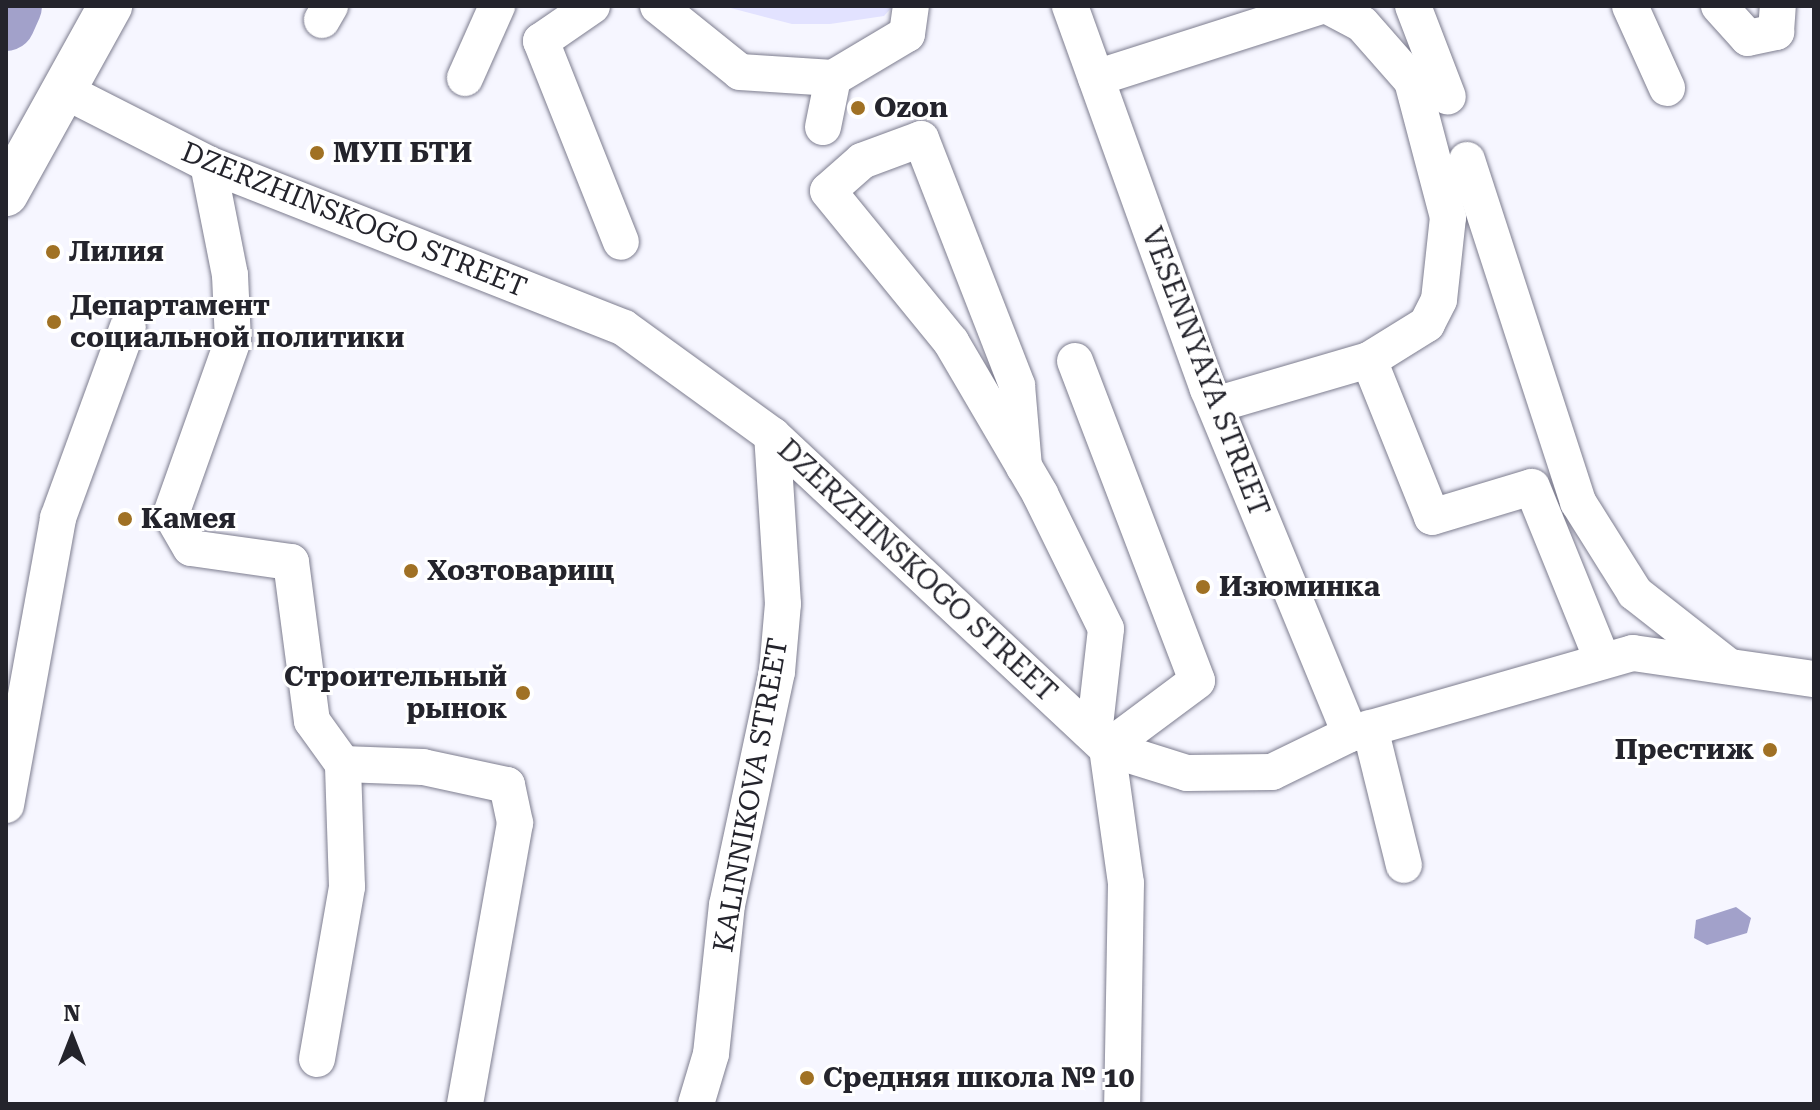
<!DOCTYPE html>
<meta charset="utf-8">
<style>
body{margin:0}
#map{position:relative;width:1820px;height:1110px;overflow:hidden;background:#f6f6ff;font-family:"Roboto Serif",serif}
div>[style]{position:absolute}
.green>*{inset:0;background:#e2e2ff}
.water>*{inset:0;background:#a2a1ca}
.river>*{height:58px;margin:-29px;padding:0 29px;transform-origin:29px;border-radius:29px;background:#a2a1ca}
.roads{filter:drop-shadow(0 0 2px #7d7d8f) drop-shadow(0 0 2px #7d7d8f)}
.minor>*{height:36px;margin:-18px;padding:0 18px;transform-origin:18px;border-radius:18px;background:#fff}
.major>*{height:44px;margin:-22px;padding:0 22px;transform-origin:22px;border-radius:22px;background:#fff}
.dots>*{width:22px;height:22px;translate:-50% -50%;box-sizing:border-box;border:4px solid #fff;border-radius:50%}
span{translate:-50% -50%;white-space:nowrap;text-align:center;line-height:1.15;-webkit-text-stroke:6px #fff;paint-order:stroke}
.poi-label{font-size:28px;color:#24242c;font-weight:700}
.left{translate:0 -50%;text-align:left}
.right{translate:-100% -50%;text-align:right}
.street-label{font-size:28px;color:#24242c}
.frame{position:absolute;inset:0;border:8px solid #24242c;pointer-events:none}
.north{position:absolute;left:32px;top:998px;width:80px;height:80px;-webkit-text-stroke:6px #fff;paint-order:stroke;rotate:0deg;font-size:22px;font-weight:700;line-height:32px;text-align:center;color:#24242c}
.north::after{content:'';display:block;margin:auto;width:28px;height:36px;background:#24242c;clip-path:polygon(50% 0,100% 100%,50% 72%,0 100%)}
</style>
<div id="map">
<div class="green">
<i style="clip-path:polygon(723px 6px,893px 6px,884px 16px,830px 24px,792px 24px)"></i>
</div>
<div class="water">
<i style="clip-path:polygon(1736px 907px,1751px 918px,1747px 933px,1707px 945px,1694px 938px,1696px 920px)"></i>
</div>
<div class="river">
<i style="left:6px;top:22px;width:17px;rotate:-66deg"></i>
</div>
<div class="roads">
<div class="minor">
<i style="left:592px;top:6px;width:62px;rotate:145.5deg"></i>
<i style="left:541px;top:41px;width:216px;rotate:68.3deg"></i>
<i style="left:658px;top:6px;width:105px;rotate:38.8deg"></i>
<i style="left:740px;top:72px;width:93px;rotate:3.7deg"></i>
<i style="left:833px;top:78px;width:86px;rotate:-30.7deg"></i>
<i style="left:907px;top:34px;width:28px;rotate:-82deg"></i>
<i style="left:1070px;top:6px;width:407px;rotate:70.2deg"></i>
<i style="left:1208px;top:389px;width:373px;rotate:67.6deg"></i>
<i style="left:1328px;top:6px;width:38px;rotate:28deg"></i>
<i style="left:1362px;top:24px;width:76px;rotate:48.7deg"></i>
<i style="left:1412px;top:81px;width:141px;rotate:75.2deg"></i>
<i style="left:1448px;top:217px;width:83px;rotate:96.2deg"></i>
<i style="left:1439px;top:300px;width:27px;rotate:117deg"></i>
<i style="left:1427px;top:324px;width:68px;rotate:148.2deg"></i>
<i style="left:1413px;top:6px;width:97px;rotate:69deg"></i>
<i style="left:1630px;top:6px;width:90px;rotate:65.7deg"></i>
<i style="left:1719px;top:6px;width:43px;rotate:47.8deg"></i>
<i style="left:1748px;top:38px;width:29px;rotate:-12deg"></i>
<i style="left:1776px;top:32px;width:26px;rotate:-86deg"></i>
<i style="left:322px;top:20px;width:16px;rotate:-60deg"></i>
<i style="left:465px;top:78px;width:79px;rotate:-66deg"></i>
<i style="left:1096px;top:78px;width:237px;rotate:-17.7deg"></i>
<i style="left:61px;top:89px;width:165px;rotate:27deg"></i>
<i style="left:208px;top:164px;width:447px;rotate:21.5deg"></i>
<i style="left:624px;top:328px;width:183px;rotate:35.9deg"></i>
<i style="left:772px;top:435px;width:458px;rotate:43.1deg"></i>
<i style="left:1107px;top:748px;width:84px;rotate:17.4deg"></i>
<i style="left:1187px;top:773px;width:85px;rotate:-0.7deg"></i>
<i style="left:1272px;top:772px;width:87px;rotate:-26deg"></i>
<i style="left:1350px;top:734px;width:294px;rotate:-16deg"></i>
<i style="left:1633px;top:653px;width:183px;rotate:8.2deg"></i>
<i style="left:823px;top:127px;width:50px;rotate:-78.5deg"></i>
<i style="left:1467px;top:160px;width:360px;rotate:72deg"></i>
<i style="left:1578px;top:502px;width:107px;rotate:57.9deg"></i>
<i style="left:1635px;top:593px;width:118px;rotate:38.1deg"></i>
<i style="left:208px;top:164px;width:113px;rotate:78.8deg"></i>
<i style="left:230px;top:275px;width:65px;rotate:87.4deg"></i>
<i style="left:233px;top:340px;width:185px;rotate:109.6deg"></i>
<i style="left:171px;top:514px;width:39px;rotate:60deg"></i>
<i style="left:191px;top:548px;width:101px;rotate:8deg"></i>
<i style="left:291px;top:562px;width:160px;rotate:82.5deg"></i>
<i style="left:312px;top:721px;width:53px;rotate:54.2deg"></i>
<i style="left:343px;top:764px;width:80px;rotate:2.1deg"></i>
<i style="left:423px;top:767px;width:86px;rotate:12.1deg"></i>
<i style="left:507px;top:785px;width:39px;rotate:78deg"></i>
<i style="left:515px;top:823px;width:285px;rotate:100.1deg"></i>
<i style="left:1075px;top:361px;width:342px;rotate:69.1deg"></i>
<i style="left:1197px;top:681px;width:112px;rotate:143.3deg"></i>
<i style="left:1107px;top:748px;width:136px;rotate:82deg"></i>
<i style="left:1126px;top:883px;width:221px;rotate:91deg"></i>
<i style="left:1215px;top:405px;width:160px;rotate:-16.3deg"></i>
<i style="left:1369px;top:360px;width:169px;rotate:68.1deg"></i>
<i style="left:1432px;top:517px;width:104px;rotate:-16.7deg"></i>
<i style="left:1532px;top:487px;width:186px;rotate:67.9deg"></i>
<i style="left:1024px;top:467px;width:82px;rotate:-94.9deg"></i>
<i style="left:1017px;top:385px;width:264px;rotate:-111.3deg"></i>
<i style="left:921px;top:139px;width:63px;rotate:159.6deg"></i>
<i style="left:862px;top:161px;width:45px;rotate:138.6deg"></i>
<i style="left:828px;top:191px;width:195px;rotate:50.8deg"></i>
<i style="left:951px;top:342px;width:176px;rotate:59.6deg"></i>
<i style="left:1040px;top:494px;width:150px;rotate:63.9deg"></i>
<i style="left:1106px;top:629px;width:107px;rotate:96.5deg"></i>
<i style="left:1370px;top:728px;width:141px;rotate:76.1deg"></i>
<i style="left:6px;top:805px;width:292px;rotate:-79.7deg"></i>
<i style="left:58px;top:518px;width:203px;rotate:-69.9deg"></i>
<i style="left:317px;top:1059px;width:175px;rotate:-80.1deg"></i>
<i style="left:347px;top:887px;width:123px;rotate:-91.9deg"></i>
<i style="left:696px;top:1104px;width:52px;rotate:-73.3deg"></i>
<i style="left:711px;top:1054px;width:150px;rotate:-83.9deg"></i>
<i style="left:727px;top:905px;width:238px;rotate:-77.9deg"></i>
<i style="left:777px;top:672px;width:68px;rotate:-85deg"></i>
<i style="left:783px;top:604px;width:169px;rotate:-93.7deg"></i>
</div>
<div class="major">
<i style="left:6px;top:194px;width:215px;rotate:-61deg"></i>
</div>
</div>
<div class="dots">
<i style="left:858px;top:108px;background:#a07124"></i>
<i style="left:317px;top:153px;background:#a07124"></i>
<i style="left:53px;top:252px;background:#a07124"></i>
<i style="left:54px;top:322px;background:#a07124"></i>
<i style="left:125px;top:519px;background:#a07124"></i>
<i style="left:411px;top:571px;background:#a07124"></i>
<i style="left:1203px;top:587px;background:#a07124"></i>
<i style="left:523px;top:693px;background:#a07124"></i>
<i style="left:1770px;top:750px;background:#a07124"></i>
<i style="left:807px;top:1078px;background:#a07124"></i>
</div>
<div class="poi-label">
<span class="left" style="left:874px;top:108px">Ozon</span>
<span class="left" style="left:333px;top:153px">МУП БТИ</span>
<span class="left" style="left:69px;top:252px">Лилия</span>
<span class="left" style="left:70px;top:322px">Департамент<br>социальной политики</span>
<span class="left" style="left:141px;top:519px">Камея</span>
<span class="left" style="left:427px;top:571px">Хозтоварищ</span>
<span class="left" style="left:1219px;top:587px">Изюминка</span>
<span class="right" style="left:507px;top:693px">Строительный<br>рынок</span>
<span class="right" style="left:1754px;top:750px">Престиж</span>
<span class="left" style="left:823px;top:1078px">Средняя школа № 10</span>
</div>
<div class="street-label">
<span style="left:354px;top:220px;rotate:22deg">DZERZHINSKOGO STREET</span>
<span style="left:1205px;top:372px;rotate:69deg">VESENNYAYA STREET</span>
<span style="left:917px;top:571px;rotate:43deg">DZERZHINSKOGO STREET</span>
<span style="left:751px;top:795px;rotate:-80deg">KALINNIKOVA STREET</span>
</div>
<div class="frame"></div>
<div class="north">N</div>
</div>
